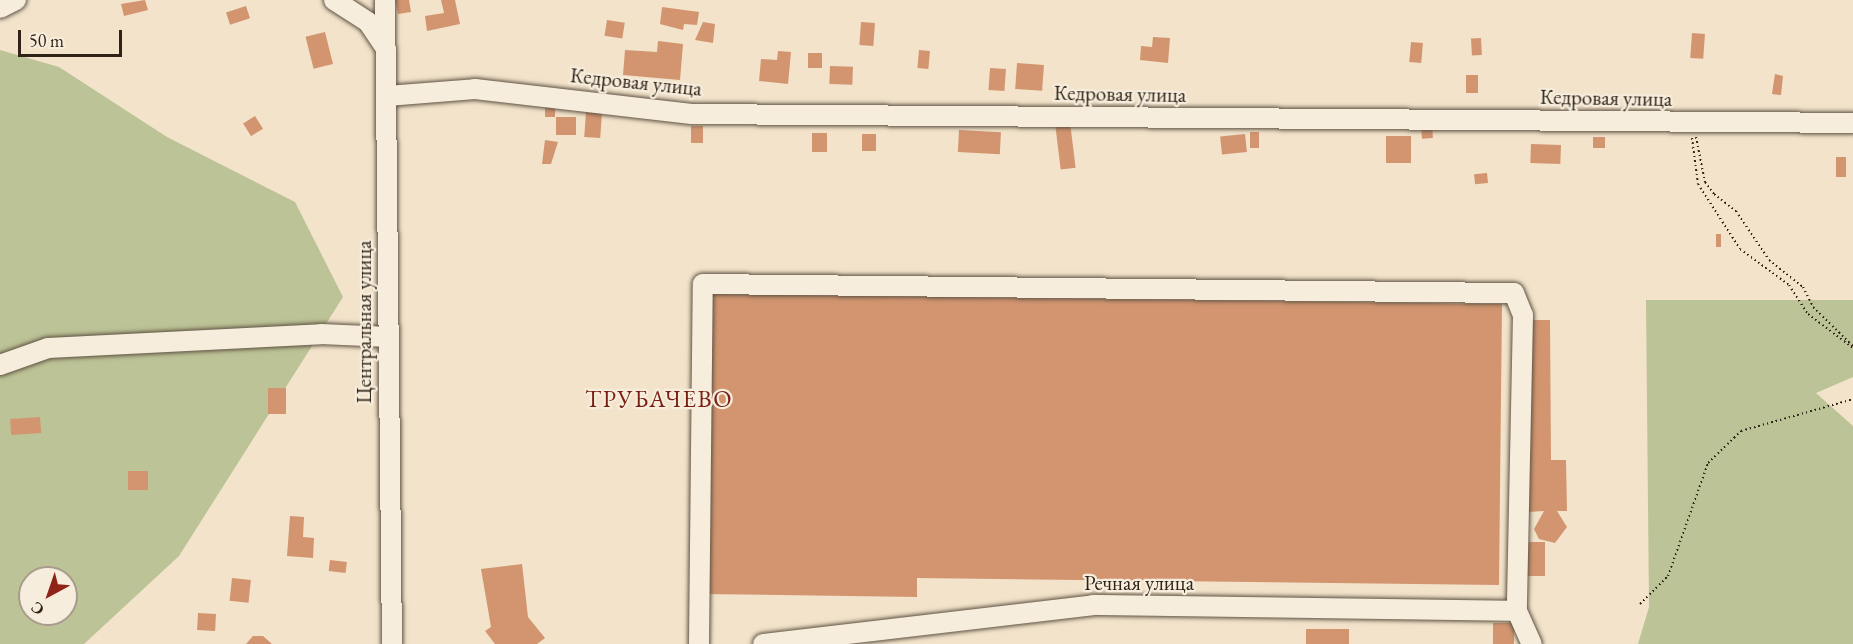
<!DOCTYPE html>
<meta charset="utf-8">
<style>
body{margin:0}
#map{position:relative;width:1853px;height:644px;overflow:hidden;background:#f2e3ca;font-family:"EB Garamond",serif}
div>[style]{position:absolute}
.green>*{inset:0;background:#bcc396}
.building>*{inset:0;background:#d29570;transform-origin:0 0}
.path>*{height:2px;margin-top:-1px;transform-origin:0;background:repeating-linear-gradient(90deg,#2e2316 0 1.5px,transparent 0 4.5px)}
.roads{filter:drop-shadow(0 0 2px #5f5343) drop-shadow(0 0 2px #5f5343)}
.minor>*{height:20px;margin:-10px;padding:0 10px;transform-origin:10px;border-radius:10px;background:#f7eddd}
span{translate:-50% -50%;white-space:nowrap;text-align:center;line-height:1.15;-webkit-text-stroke:4.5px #f7eddd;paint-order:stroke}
.street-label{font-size:21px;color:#2e2316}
.quarter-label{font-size:24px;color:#7a1f14;letter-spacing:1.5px}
.north{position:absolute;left:18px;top:566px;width:60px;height:60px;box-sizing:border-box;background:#f7eddd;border:2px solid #a79c8d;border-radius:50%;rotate:220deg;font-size:16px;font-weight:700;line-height:24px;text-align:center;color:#2e2316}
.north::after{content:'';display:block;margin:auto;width:21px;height:27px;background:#8f2418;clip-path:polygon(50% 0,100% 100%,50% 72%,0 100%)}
.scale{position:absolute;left:18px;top:30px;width:104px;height:27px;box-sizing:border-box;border:3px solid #2e2316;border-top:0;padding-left:8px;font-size:18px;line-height:21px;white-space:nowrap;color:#2e2316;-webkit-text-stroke:4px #f7eddd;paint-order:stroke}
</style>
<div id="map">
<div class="green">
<i style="clip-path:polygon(evenodd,0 50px,59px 67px,167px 137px,295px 202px,343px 297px,179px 556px,84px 644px,0 644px,0 50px,30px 578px,66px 578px,66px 614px,30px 614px,30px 578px)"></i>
<i style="clip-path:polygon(1646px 300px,1853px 300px,1853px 377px,1816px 393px,1853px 426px,1853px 644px,1638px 644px,1649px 607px)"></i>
</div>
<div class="building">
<i style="clip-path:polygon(145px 0,148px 10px,124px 16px,121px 4px)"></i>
<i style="clip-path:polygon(395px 0,409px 0,411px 12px,398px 14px)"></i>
<i style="clip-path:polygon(441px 0,455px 0,460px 24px,427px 31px,425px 16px,444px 13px)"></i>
<i style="left:246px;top:6px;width:13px;height:21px;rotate:72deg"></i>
<i style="clip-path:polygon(662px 7px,699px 12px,697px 25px,684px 24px,683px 30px,660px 24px)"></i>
<i style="left:607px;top:20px;width:18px;height:16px;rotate:9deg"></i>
<i style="clip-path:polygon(703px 22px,715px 24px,713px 43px,695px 40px)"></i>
<i style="left:861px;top:22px;width:14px;height:23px;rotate:4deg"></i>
<i style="left:325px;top:32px;width:33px;height:20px;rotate:76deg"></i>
<i style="left:1692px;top:33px;width:13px;height:25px;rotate:4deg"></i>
<i style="clip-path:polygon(1153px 37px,1170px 38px,1168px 63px,1140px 60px,1141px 46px,1152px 47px)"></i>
<i style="left:1481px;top:38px;width:17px;height:10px;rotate:87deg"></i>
<i style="clip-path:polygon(658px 41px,683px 44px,680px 80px,623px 75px,625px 50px,657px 52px)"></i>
<i style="left:1411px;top:42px;width:12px;height:20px;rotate:5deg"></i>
<i style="left:919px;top:50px;width:11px;height:18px;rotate:5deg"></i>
<i style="clip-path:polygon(778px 51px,791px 52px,788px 84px,759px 81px,761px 59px,777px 60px)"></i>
<i style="left:808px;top:53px;width:14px;height:15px"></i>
<i style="left:1017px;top:63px;width:27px;height:26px;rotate:4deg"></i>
<i style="left:830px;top:66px;width:23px;height:18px;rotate:2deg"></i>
<i style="left:990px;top:68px;width:16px;height:22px;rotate:4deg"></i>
<i style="clip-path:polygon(1775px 74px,1783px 76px,1781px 95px,1772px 94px)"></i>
<i style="left:1466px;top:75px;width:12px;height:18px"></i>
<i style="left:545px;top:99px;width:10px;height:18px"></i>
<i style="left:586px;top:112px;width:16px;height:25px;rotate:4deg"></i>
<i style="left:255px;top:116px;width:15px;height:14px;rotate:58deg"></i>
<i style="left:556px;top:117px;width:20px;height:18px"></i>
<i style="left:1070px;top:122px;width:46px;height:15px;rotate:83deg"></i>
<i style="left:1432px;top:125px;width:13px;height:11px;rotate:86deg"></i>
<i style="left:691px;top:126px;width:12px;height:17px"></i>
<i style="left:959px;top:130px;width:42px;height:22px;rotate:3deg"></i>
<i style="left:1250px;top:132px;width:9px;height:16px"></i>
<i style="left:812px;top:133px;width:15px;height:19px"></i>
<i style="left:862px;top:134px;width:14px;height:17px"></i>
<i style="left:1245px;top:134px;width:18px;height:25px;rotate:84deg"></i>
<i style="left:1411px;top:136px;width:27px;height:25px;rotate:90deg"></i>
<i style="left:1593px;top:137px;width:12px;height:11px"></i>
<i style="clip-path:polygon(545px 140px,558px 142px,551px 164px,542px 164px)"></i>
<i style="left:1531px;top:144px;width:30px;height:19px;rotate:2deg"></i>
<i style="left:1836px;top:157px;width:10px;height:20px"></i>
<i style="left:1487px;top:173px;width:10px;height:13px;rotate:84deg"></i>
<i style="left:1716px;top:234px;width:5px;height:13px"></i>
<i style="clip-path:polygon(707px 294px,1502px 304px,1499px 585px,917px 578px,917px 597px,703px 594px)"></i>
<i style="clip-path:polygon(1527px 320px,1550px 320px,1551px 460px,1566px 460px,1567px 511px,1557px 511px,1567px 527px,1555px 543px,1539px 539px,1534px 529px,1544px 511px,1528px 512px)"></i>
<i style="left:268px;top:388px;width:18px;height:26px"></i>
<i style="left:40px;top:417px;width:16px;height:30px;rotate:86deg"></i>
<i style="left:128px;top:471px;width:20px;height:19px"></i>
<i style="clip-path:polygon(290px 516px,304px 517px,303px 537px,314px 538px,313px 558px,287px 556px)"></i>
<i style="left:1522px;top:542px;width:23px;height:34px"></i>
<i style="left:330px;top:560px;width:17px;height:11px;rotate:7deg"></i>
<i style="clip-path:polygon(522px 564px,528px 617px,545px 638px,537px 644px,495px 644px,485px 631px,491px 627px,481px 569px)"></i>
<i style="left:232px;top:578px;width:19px;height:23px;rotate:6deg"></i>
<i style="left:198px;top:613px;width:18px;height:17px;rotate:3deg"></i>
<i style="left:1493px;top:623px;width:21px;height:21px"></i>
<i style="left:1306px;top:629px;width:43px;height:15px"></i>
<i style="clip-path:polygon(263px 636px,272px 644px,246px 644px,253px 636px)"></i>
</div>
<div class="path">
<i style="left:1696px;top:137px;width:46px;rotate:78.7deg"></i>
<i style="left:1705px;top:182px;width:15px;rotate:53deg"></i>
<i style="left:1714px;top:194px;width:28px;rotate:38deg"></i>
<i style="left:1736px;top:211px;width:59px;rotate:56deg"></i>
<i style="left:1769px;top:260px;width:43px;rotate:38.5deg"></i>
<i style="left:1803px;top:287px;width:22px;rotate:63deg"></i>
<i style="left:1813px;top:307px;width:56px;rotate:44.3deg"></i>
<i style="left:1692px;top:138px;width:46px;rotate:82.6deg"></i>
<i style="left:1698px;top:184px;width:77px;rotate:57.1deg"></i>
<i style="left:1740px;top:249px;width:61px;rotate:36.3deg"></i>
<i style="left:1789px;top:285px;width:35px;rotate:57deg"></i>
<i style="left:1808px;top:314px;width:56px;rotate:37.1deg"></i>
<i style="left:1640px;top:604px;width:40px;rotate:-45deg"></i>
<i style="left:1668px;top:576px;width:120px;rotate:-70.5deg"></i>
<i style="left:1708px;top:463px;width:46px;rotate:-44.1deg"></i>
<i style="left:1741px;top:431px;width:116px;rotate:-15.9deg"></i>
</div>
<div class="roads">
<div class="minor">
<i style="left:334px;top:0;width:40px;rotate:32.9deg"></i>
<i style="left:368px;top:22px;width:32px;rotate:56deg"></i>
<i style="left:385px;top:0;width:644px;rotate:89.38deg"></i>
<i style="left:0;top:8px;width:18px;rotate:-27deg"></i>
<i style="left:387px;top:96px;width:88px;rotate:-4.5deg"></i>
<i style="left:475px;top:89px;width:218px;rotate:6.6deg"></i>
<i style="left:692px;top:114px;width:1161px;rotate:0.44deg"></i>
<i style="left:0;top:365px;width:51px;rotate:-19.5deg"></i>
<i style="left:48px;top:348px;width:273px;rotate:-2.9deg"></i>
<i style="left:321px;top:334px;width:68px;rotate:2.5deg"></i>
<i style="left:699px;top:644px;width:360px;rotate:-89.4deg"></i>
<i style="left:703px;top:284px;width:811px;rotate:0.64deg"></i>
<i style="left:1514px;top:293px;width:24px;rotate:68deg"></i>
<i style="left:1523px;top:315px;width:296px;rotate:91.2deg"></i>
<i style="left:1517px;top:611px;width:36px;rotate:66deg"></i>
<i style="left:763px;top:644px;width:332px;rotate:-6.7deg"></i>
<i style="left:1093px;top:605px;width:424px;rotate:0.8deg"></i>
</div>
</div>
<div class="street-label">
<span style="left:636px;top:82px;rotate:6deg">Кедровая улица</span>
<span style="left:1120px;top:94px;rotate:1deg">Кедровая улица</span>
<span style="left:1606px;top:98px;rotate:1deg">Кедровая улица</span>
<span style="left:364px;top:322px;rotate:-90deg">Центральная улица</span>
<span style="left:1139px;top:583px">Речная улица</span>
</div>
<div class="quarter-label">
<span style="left:659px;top:399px">ТРУБАЧЕВО</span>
</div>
<div class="north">С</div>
<div class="scale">50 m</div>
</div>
